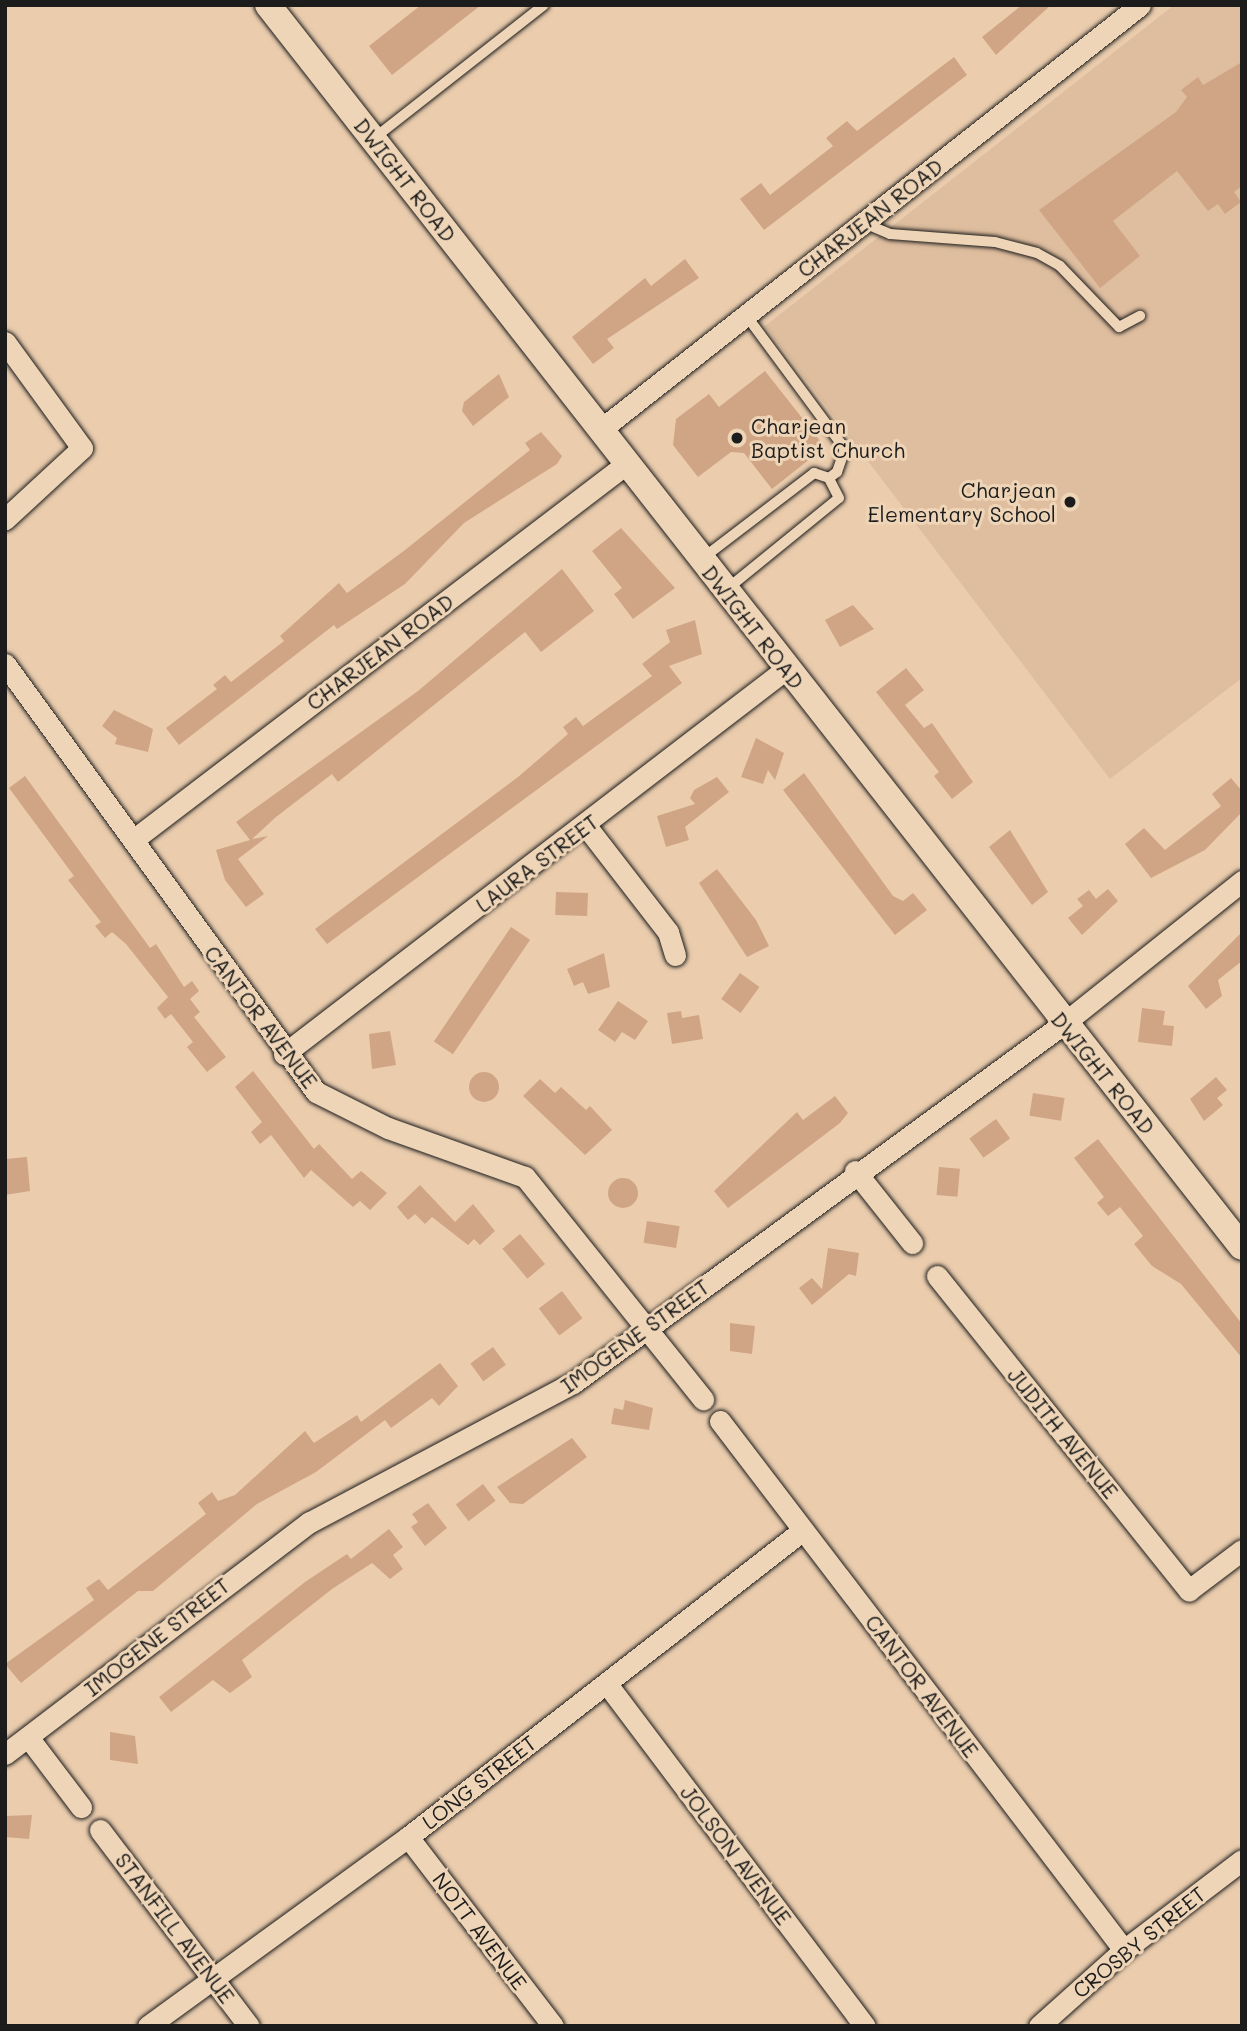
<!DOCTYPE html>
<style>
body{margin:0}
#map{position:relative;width:1247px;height:2031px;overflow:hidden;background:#ebcdae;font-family:Mali,sans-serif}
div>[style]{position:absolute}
.built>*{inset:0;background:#dfbe9f}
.building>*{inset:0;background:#d0a585;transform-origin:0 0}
.round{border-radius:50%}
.roads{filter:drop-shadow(0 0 2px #1c1c1c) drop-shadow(0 0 2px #1c1c1c)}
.service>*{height:10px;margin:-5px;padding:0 5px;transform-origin:5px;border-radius:5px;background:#efd5b7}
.minor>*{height:21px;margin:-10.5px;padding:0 10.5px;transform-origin:10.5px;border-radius:10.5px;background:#efd5b7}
.tertiary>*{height:26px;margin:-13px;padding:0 13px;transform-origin:13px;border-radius:13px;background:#efd5b7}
.dots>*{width:19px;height:19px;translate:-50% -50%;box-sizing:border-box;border:4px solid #efd5b7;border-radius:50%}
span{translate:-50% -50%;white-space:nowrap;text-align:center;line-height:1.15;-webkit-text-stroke:6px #efd5b7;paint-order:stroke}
.street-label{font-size:21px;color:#1c1c1c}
.poi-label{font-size:21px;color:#1c1c1c}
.left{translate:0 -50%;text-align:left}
.right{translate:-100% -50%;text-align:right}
.frame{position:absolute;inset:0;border:7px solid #1c1c1c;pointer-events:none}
</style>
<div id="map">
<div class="built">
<i style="clip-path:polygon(1174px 5px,1242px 5px,1242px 678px,1110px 779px,765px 326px)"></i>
</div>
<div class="building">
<i style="clip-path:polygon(421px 5px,481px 5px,392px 75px,369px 46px)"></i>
<i style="clip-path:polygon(1022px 5px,1051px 5px,996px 55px,982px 37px)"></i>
<i style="clip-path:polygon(954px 57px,967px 75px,764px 230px,740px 199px,761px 183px,770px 195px,833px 146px,826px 138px,847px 121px,857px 131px)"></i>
<i style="clip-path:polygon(1242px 62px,1242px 186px,1234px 192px,1241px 202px,1225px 214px,1218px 204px,1208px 211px,1177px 171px,1113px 221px,1140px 256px,1100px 288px,1039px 210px,1176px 112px,1187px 97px,1181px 90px,1198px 77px,1203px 85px)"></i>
<i style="clip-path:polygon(685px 259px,699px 278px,607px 339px,614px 348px,593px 364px,572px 337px,645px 278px,651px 286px)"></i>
<i style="clip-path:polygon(765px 371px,825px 447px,772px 489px,744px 453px,731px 452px,698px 477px,673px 445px,676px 419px,709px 394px,719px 407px)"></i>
<i style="clip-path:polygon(499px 374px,509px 397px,473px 426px,462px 411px,464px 402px)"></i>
<i style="clip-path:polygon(541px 432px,562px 456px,557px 464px,464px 523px,405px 584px,337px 629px,334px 625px,179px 745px,166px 728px,217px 689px,213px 685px,225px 675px,231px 682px,284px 641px,280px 636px,339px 583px,347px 593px,405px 550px,530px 450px,525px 443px)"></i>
<i style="clip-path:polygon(621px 528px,675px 588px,633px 619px,614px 594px,622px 588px,592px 551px)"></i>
<i style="clip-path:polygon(562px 569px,594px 611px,541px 652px,525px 632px,338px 782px,332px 774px,276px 817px,252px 839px,268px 836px,238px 859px,264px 894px,246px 907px,225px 880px,216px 850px,250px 840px,236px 822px,418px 691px)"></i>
<i style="clip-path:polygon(853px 605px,874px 629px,840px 647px,825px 620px)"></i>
<i style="clip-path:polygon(695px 620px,702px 654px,669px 666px,682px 683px,327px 944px,315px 929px,518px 777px,568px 734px,563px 727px,576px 717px,583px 726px,652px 676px,642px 664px,670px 642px,666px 630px)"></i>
<i style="clip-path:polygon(906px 668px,924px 690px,905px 705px,924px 728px,932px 723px,973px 782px,952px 799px,934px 776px,939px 772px,876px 692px)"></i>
<i style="clip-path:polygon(114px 710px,153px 729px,148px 752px,115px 744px,117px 738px,102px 726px)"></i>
<i style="clip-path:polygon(756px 738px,784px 753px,775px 780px,768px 770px,763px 784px,741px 777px)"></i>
<i style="clip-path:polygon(804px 773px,893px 896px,903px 901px,913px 893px,927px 910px,895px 935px,783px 790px)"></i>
<i style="clip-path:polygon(25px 776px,150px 948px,156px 944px,184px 987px,192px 981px,199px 991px,190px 999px,200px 1012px,194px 1017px,226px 1057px,207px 1072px,187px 1047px,193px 1042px,171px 1014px,165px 1019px,157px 1008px,168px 997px,126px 944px,112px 932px,105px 938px,95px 926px,101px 922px,68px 880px,74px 876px,9px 788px)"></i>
<i style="clip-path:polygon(717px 777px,729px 792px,685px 827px,689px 840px,666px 847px,657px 816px,695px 804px,690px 798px,694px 790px)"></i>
<i style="clip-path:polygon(1231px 778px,1242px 791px,1242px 812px,1205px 850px,1151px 878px,1125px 844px,1144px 828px,1165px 850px,1221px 806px,1212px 794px)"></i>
<i style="clip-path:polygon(1010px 830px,1048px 892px,1032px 905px,989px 847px)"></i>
<i style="clip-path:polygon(717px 869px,756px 920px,769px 946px,747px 957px,699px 883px)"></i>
<i style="clip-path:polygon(1108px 889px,1118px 901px,1082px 935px,1068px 918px,1083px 906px,1077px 899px,1089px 890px,1096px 899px)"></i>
<i style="left:556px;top:892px;width:32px;height:23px;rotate:2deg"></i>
<i style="left:511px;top:927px;width:23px;height:138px;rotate:34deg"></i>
<i style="clip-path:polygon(1242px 932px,1242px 961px,1218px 980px,1222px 996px,1206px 1009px,1188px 986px)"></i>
<i style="clip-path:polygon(604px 953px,610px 987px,588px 994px,583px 982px,574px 986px,567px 969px)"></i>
<i style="left:740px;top:973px;width:24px;height:32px;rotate:36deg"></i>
<i style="clip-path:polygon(618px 1001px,648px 1021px,635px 1040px,622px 1032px,615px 1042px,598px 1030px)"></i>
<i style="clip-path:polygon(1142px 1008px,1165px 1011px,1163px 1025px,1174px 1026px,1172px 1046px,1138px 1042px)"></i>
<i style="clip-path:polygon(681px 1011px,682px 1018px,699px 1015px,703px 1039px,672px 1044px,667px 1013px)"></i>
<i style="clip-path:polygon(390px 1031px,396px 1065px,372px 1069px,369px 1034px)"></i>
<i style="clip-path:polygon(253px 1071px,314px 1149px,319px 1144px,352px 1179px,361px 1171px,387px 1193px,370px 1210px,360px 1201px,353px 1207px,311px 1170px,304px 1178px,271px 1135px,260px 1144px,251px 1132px,262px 1122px,235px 1087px)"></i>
<i class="round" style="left:469px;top:1072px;width:30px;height:30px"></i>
<i style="clip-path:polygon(1216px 1077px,1227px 1090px,1217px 1098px,1223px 1105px,1204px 1121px,1190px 1099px)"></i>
<i style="clip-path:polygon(540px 1079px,555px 1093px,561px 1087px,586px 1110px,590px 1106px,612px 1130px,585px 1155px,523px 1096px)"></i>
<i style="left:1033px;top:1093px;width:32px;height:23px;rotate:9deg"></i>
<i style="clip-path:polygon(835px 1096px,848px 1113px,840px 1123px,728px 1208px,714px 1191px,797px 1112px,803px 1120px)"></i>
<i style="left:996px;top:1119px;width:24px;height:33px;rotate:54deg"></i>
<i style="clip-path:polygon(1098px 1139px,1242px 1324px,1242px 1358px,1181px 1284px,1152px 1266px,1134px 1244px,1143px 1236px,1120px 1207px,1108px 1216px,1097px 1203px,1104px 1197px,1074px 1158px)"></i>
<i style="clip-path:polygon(27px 1157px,30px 1191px,5px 1195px,5px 1159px)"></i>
<i style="left:939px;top:1167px;width:21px;height:28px;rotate:5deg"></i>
<i class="round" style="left:608px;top:1178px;width:30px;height:30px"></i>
<i style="clip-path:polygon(420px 1185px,455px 1222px,473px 1204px,495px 1231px,480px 1245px,474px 1239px,468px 1245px,432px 1217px,425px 1224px,415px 1214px,408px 1220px,397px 1207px)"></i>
<i style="left:647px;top:1221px;width:33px;height:22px;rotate:9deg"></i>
<i style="left:520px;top:1234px;width:39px;height:23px;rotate:50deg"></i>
<i style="clip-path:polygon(828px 1248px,859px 1253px,856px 1276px,849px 1274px,812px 1305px,799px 1288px,812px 1278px,822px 1289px)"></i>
<i style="left:562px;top:1291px;width:34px;height:29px;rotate:53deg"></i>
<i style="clip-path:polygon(730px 1323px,755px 1326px,752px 1354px,730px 1351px)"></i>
<i style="left:493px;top:1347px;width:22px;height:28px;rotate:54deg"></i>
<i style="clip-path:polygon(440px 1363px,458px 1386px,439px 1406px,432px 1398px,391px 1428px,385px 1420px,316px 1472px,257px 1504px,153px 1591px,138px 1591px,21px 1683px,5px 1664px,94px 1600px,86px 1588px,99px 1579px,108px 1590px,206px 1514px,198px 1503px,212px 1492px,218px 1501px,235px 1495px,305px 1431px,314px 1443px,357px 1415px,361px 1422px)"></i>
<i style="clip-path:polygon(625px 1400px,653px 1408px,649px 1430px,611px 1424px,614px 1408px,623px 1410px)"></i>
<i style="clip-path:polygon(572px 1438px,587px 1457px,523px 1504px,510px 1503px,497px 1487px)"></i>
<i style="left:483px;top:1484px;width:21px;height:34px;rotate:53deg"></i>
<i style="clip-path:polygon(428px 1503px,447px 1528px,425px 1546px,411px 1527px,418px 1522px,412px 1514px)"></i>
<i style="clip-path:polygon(389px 1529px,403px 1547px,393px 1555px,403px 1569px,390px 1579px,372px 1563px,332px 1589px,242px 1660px,252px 1677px,230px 1693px,213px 1680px,171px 1712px,159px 1697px,305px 1582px,347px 1554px,351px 1559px)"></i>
<i style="clip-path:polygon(110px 1732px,135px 1736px,138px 1764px,110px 1760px)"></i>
<i style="clip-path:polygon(32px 1815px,29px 1839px,5px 1837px,5px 1816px)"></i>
</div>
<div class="roads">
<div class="service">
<i style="left:373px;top:139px;width:217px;rotate:-38.1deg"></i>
<i style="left:864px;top:223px;width:28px;rotate:23deg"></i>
<i style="left:890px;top:234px;width:105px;rotate:4.4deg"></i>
<i style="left:995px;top:242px;width:43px;rotate:14.7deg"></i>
<i style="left:1037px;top:253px;width:26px;rotate:29deg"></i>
<i style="left:1060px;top:266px;width:85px;rotate:46deg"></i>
<i style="left:1119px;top:327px;width:24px;rotate:-28deg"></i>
<i style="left:703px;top:558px;width:140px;rotate:-37.4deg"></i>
<i style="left:814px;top:473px;width:16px;rotate:18deg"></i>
<i style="left:829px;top:478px;width:10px;rotate:-37deg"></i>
<i style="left:837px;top:472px;width:24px;rotate:-71deg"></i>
<i style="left:845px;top:449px;width:167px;rotate:-126.5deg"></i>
<i style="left:727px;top:589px;width:144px;rotate:-39.1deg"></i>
<i style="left:839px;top:498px;width:22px;rotate:-117deg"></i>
</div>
<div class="minor">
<i style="left:5px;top:342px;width:131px;rotate:54deg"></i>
<i style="left:82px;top:448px;width:105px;rotate:137.3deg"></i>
<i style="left:600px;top:430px;width:687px;rotate:-38.2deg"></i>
<i style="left:5px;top:664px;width:529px;rotate:54deg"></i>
<i style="left:316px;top:1092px;width:80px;rotate:26.6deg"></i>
<i style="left:388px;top:1128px;width:145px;rotate:19.7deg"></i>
<i style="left:525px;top:1177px;width:285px;rotate:51.3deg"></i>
<i style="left:586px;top:826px;width:134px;rotate:52.3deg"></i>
<i style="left:668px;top:932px;width:24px;rotate:73deg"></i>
<i style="left:133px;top:840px;width:620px;rotate:-37.33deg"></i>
<i style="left:284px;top:1054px;width:633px;rotate:-37.49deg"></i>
<i style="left:855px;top:1171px;width:92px;rotate:51.6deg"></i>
<i style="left:937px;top:1276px;width:403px;rotate:51.3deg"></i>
<i style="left:1189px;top:1590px;width:66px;rotate:-37deg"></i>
<i style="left:720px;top:1421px;width:666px;rotate:52.63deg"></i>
<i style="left:607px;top:1684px;width:428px;rotate:53deg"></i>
<i style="left:28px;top:1737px;width:88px;rotate:52.9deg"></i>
<i style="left:5px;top:1754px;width:383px;rotate:-37.3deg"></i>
<i style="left:310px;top:1522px;width:297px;rotate:-27.9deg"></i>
<i style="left:573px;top:1383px;width:607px;rotate:-36.23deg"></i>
<i style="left:1063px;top:1024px;width:229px;rotate:-38.6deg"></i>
<i style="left:100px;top:1830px;width:246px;rotate:52.8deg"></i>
<i style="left:408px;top:1837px;width:238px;rotate:52.5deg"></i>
<i style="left:148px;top:2026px;width:321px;rotate:-36deg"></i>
<i style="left:408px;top:1837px;width:500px;rotate:-37.85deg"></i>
<i style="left:1039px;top:2026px;width:114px;rotate:-41.8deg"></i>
<i style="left:1124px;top:1950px;width:148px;rotate:-37.3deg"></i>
</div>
<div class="tertiary">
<i style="left:268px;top:5px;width:1578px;rotate:51.9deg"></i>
</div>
</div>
<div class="dots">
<i style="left:737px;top:438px;background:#1c1c1c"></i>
<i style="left:1070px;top:502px;background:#1c1c1c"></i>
</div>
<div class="street-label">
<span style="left:405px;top:180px;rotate:52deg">DWIGHT ROAD</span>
<span style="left:870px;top:218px;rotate:-38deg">CHARJEAN ROAD</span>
<span style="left:753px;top:627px;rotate:52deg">DWIGHT ROAD</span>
<span style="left:380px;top:652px;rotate:-37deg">CHARJEAN ROAD</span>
<span style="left:537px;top:863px;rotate:-37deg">LAURA STREET</span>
<span style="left:261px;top:1017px;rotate:53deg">CANTOR AVENUE</span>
<span style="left:1103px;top:1073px;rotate:51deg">DWIGHT ROAD</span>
<span style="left:635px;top:1336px;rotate:-36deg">IMOGENE STREET</span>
<span style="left:1063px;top:1433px;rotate:51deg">JUDITH AVENUE</span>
<span style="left:157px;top:1637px;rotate:-38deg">IMOGENE STREET</span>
<span style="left:922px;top:1686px;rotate:53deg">CANTOR AVENUE</span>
<span style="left:479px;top:1782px;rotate:-38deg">LONG STREET</span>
<span style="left:736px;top:1855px;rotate:53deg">JOLSON AVENUE</span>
<span style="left:175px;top:1928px;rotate:53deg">STANFILL AVENUE</span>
<span style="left:480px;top:1931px;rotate:53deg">NOTT AVENUE</span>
<span style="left:1139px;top:1942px;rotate:-39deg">CROSBY STREET</span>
</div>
<div class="poi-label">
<span class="left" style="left:751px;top:438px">Charjean<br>Baptist Church</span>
<span class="right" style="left:1056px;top:502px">Charjean<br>Elementary School</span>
</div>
<div class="frame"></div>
</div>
